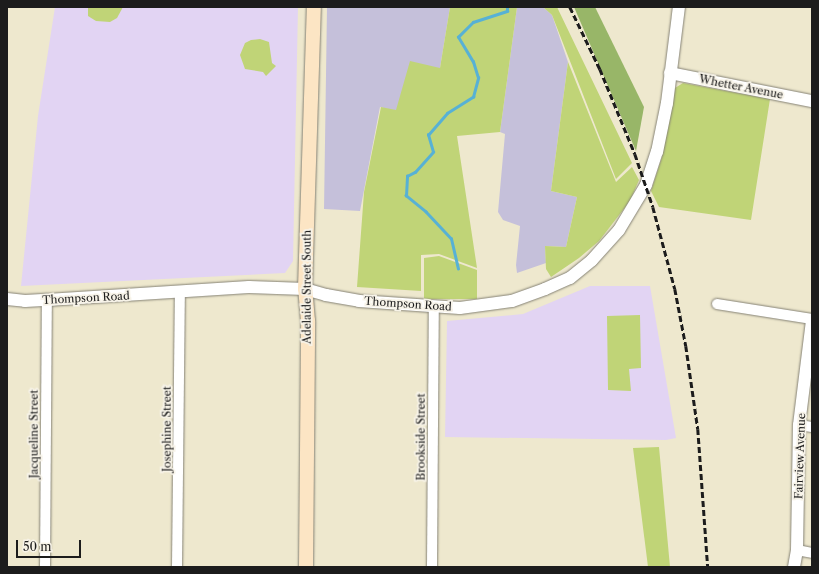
<!DOCTYPE html>
<style>
body{margin:0}
#map{position:relative;width:819px;height:574px;overflow:hidden;background:#eee8ce;font-family:"Libre Caslon Text",serif}
div>[style]{position:absolute}
.built>*{inset:0;background:#e2d4f3}
.industrial>*{inset:0;background:#c5c0da}
.green>*{inset:0;background:#c0d477}
.forest>*{inset:0;background:#98b668}
.stream>*{height:2.5px;margin:-1.25px;padding:0 1.25px;transform-origin:1.25px;border-radius:1.25px;background:#57b1d5}
.roads{filter:drop-shadow(0 0 1px #858275) drop-shadow(0 0 1px #858275)}
.minor>*{height:10px;margin:-5px;padding:0 5px;transform-origin:5px;border-radius:5px;background:#fff}
.tertiary>*{height:12px;margin:-6px;padding:0 6px;transform-origin:6px;border-radius:6px;background:#fff}
.secondary>*{height:14px;margin:-7px;padding:0 7px;transform-origin:7px;border-radius:7px;background:#fce5c4}
.rail>*{height:2.5px;margin-top:-1.25px;transform-origin:0;background:repeating-linear-gradient(90deg,#1c1c1c 0 6px,transparent 0 9px)}
span{translate:-50% -50%;white-space:nowrap;text-align:center;line-height:1.15;-webkit-text-stroke:3.5px #f7f3e8;paint-order:stroke}
.street-label{font-size:11px;color:#1c1c1c}
.frame{position:absolute;inset:0;border:8px solid #1c1c1c;pointer-events:none}
.scale{position:absolute;left:16px;top:540px;width:65px;height:18px;box-sizing:border-box;border:2px solid #1c1c1c;border-top:0;padding-left:5px;font-size:12px;line-height:14px;white-space:nowrap;color:#1c1c1c;-webkit-text-stroke:3px #f7f3e8;paint-order:stroke}
</style>
<div id="map">
<div class="built">
<i style="clip-path:polygon(55px 7px,298px 7px,293px 261px,285px 273px,21px 286px,38px 116px)"></i>
<i style="clip-path:polygon(590px 286px,650px 286px,676px 438px,666px 440px,445px 437px,447px 321px,523px 314px)"></i>
</div>
<div class="industrial">
<i style="clip-path:polygon(327px 7px,450px 7px,440px 68px,396px 111px,380px 107px,360px 211px,324px 209px)"></i>
<i style="clip-path:polygon(517px 7px,543px 7px,552px 15px,568px 62px,551px 191px,577px 197px,566px 247px,545px 246px,546px 263px,517px 273px,516px 265px,520px 226px,503px 220px,498px 212px,505px 134px,500px 132px)"></i>
</div>
<div class="green">
<i style="clip-path:polygon(88px 7px,123px 7px,117px 18px,110px 22px,96px 21px,88px 16px)"></i>
<i style="clip-path:polygon(450px 7px,517px 7px,500px 132px,457px 136px,477px 268px,439px 254px,421px 255px,421px 291px,357px 287px,364px 192px,381px 107px,396px 110px,410px 61px,440px 68px)"></i>
<i style="clip-path:polygon(543px 7px,557px 7px,632px 163px,616px 179px,552px 15px)"></i>
<i style="clip-path:polygon(260px 39px,269px 42px,272px 63px,276px 66px,266px 76px,263px 72px,245px 69px,240px 55px,245px 43px,251px 40px)"></i>
<i style="clip-path:polygon(568px 62px,616px 182px,632px 167px,639px 180px,630px 201px,599px 241px,579px 258px,551px 277px,546px 269px,545px 246px,566px 247px,577px 197px,551px 191px)"></i>
<i style="clip-path:polygon(683px 83px,770px 99px,751px 220px,659px 207px,651px 191px,662px 157px,675px 88px)"></i>
<i style="clip-path:polygon(439px 256px,477px 270px,477px 299px,424px 299px,424px 258px)"></i>
<i style="clip-path:polygon(640px 315px,641px 368px,629px 369px,631px 391px,608px 390px,607px 316px)"></i>
<i style="clip-path:polygon(659px 447px,670px 567px,648px 567px,633px 448px)"></i>
</div>
<div class="forest">
<i style="clip-path:polygon(574px 7px,595px 7px,644px 107px,636px 151px)"></i>
</div>
<div class="stream">
<i style="left:458px;top:269px;width:31px;rotate:-103deg"></i>
<i style="left:451px;top:239px;width:37px;rotate:-133deg"></i>
<i style="left:426px;top:212px;width:26px;rotate:-141deg"></i>
<i style="left:406px;top:196px;width:20px;rotate:-87deg"></i>
<i style="left:407px;top:176px;width:9px;rotate:-27deg"></i>
<i style="left:415px;top:172px;width:27px;rotate:-48deg"></i>
<i style="left:433px;top:152px;width:18px;rotate:-106deg"></i>
<i style="left:428px;top:135px;width:29px;rotate:-49deg"></i>
<i style="left:447px;top:113px;width:31px;rotate:-32deg"></i>
<i style="left:473px;top:97px;width:20px;rotate:-75deg"></i>
<i style="left:478px;top:78px;width:17px;rotate:-107deg"></i>
<i style="left:473px;top:62px;width:29px;rotate:-121deg"></i>
<i style="left:458px;top:37px;width:21px;rotate:-45deg"></i>
<i style="left:473px;top:22px;width:36px;rotate:-18deg"></i>
<i style="left:507px;top:11px;width:4px;rotate:-90deg"></i>
</div>
<div class="roads">
<div class="minor">
<i style="left:717px;top:304px;width:96px;rotate:9deg"></i>
<i style="left:799px;top:425px;width:13px;rotate:9deg"></i>
<i style="left:797px;top:550px;width:15px;rotate:11deg"></i>
<i style="left:45px;top:567px;width:267px;rotate:-89.6deg"></i>
<i style="left:177px;top:567px;width:275px;rotate:-89.4deg"></i>
<i style="left:432px;top:567px;width:260px;rotate:-89.6deg"></i>
</div>
<div class="tertiary">
<i style="left:670px;top:73px;width:145px;rotate:11.2deg"></i>
<i style="left:7px;top:299px;width:18px;rotate:6deg"></i>
<i style="left:25px;top:301px;width:22px;rotate:-3deg"></i>
<i style="left:47px;top:300px;width:202px;rotate:-3.7deg"></i>
<i style="left:249px;top:287px;width:56px;rotate:2deg"></i>
<i style="left:305px;top:289px;width:22px;rotate:16deg"></i>
<i style="left:326px;top:295px;width:34px;rotate:10deg"></i>
<i style="left:359px;top:301px;width:101px;rotate:4deg"></i>
<i style="left:460px;top:308px;width:52px;rotate:-7.7deg"></i>
<i style="left:512px;top:301px;width:35px;rotate:-20deg"></i>
<i style="left:545px;top:289px;width:27px;rotate:-24deg"></i>
<i style="left:570px;top:278px;width:28px;rotate:-39deg"></i>
<i style="left:592px;top:260px;width:40px;rotate:-48deg"></i>
<i style="left:619px;top:230px;width:52px;rotate:-59deg"></i>
<i style="left:646px;top:185px;width:35px;rotate:-72deg"></i>
<i style="left:657px;top:152px;width:50px;rotate:-78.5deg"></i>
<i style="left:667px;top:103px;width:97px;rotate:-82.9deg"></i>
<i style="left:794px;top:567px;width:17px;rotate:-80deg"></i>
<i style="left:797px;top:550px;width:125px;rotate:-89.1deg"></i>
<i style="left:799px;top:425px;width:105px;rotate:-82.9deg"></i>
</div>
<div class="secondary">
<i style="left:306px;top:567px;width:246px;rotate:-89.5deg"></i>
<i style="left:308px;top:321px;width:32px;rotate:-95deg"></i>
<i style="left:305px;top:289px;width:282px;rotate:-88.2deg"></i>
</div>
</div>
<div class="rail">
<i style="left:570px;top:7px;width:69px;rotate:64.2deg"></i>
<i style="left:600px;top:69px;width:92px;rotate:67.6deg"></i>
<i style="left:635px;top:154px;width:56px;rotate:71.2deg"></i>
<i style="left:653px;top:207px;width:85px;rotate:75deg"></i>
<i style="left:675px;top:289px;width:58px;rotate:79.1deg"></i>
<i style="left:686px;top:346px;width:84px;rotate:81.8deg"></i>
<i style="left:698px;top:429px;width:138px;rotate:85.9deg"></i>
</div>
<div class="street-label">
<span style="left:741px;top:87px;rotate:11deg">Whetter Avenue</span>
<span style="left:307px;top:287px;rotate:-90deg">Adelaide Street South</span>
<span style="left:86px;top:298px;rotate:-3deg">Thompson Road</span>
<span style="left:408px;top:304px;rotate:4deg">Thompson Road</span>
<span style="left:167px;top:429px;rotate:-90deg">Josephine Street</span>
<span style="left:34px;top:434px;rotate:-90deg">Jacqueline Street</span>
<span style="left:421px;top:437px;rotate:-90deg">Brookside Street</span>
<span style="left:800px;top:456px;rotate:-88deg">Fairview Avenue</span>
</div>
<div class="frame"></div>
<div class="scale">50 m</div>
</div>
